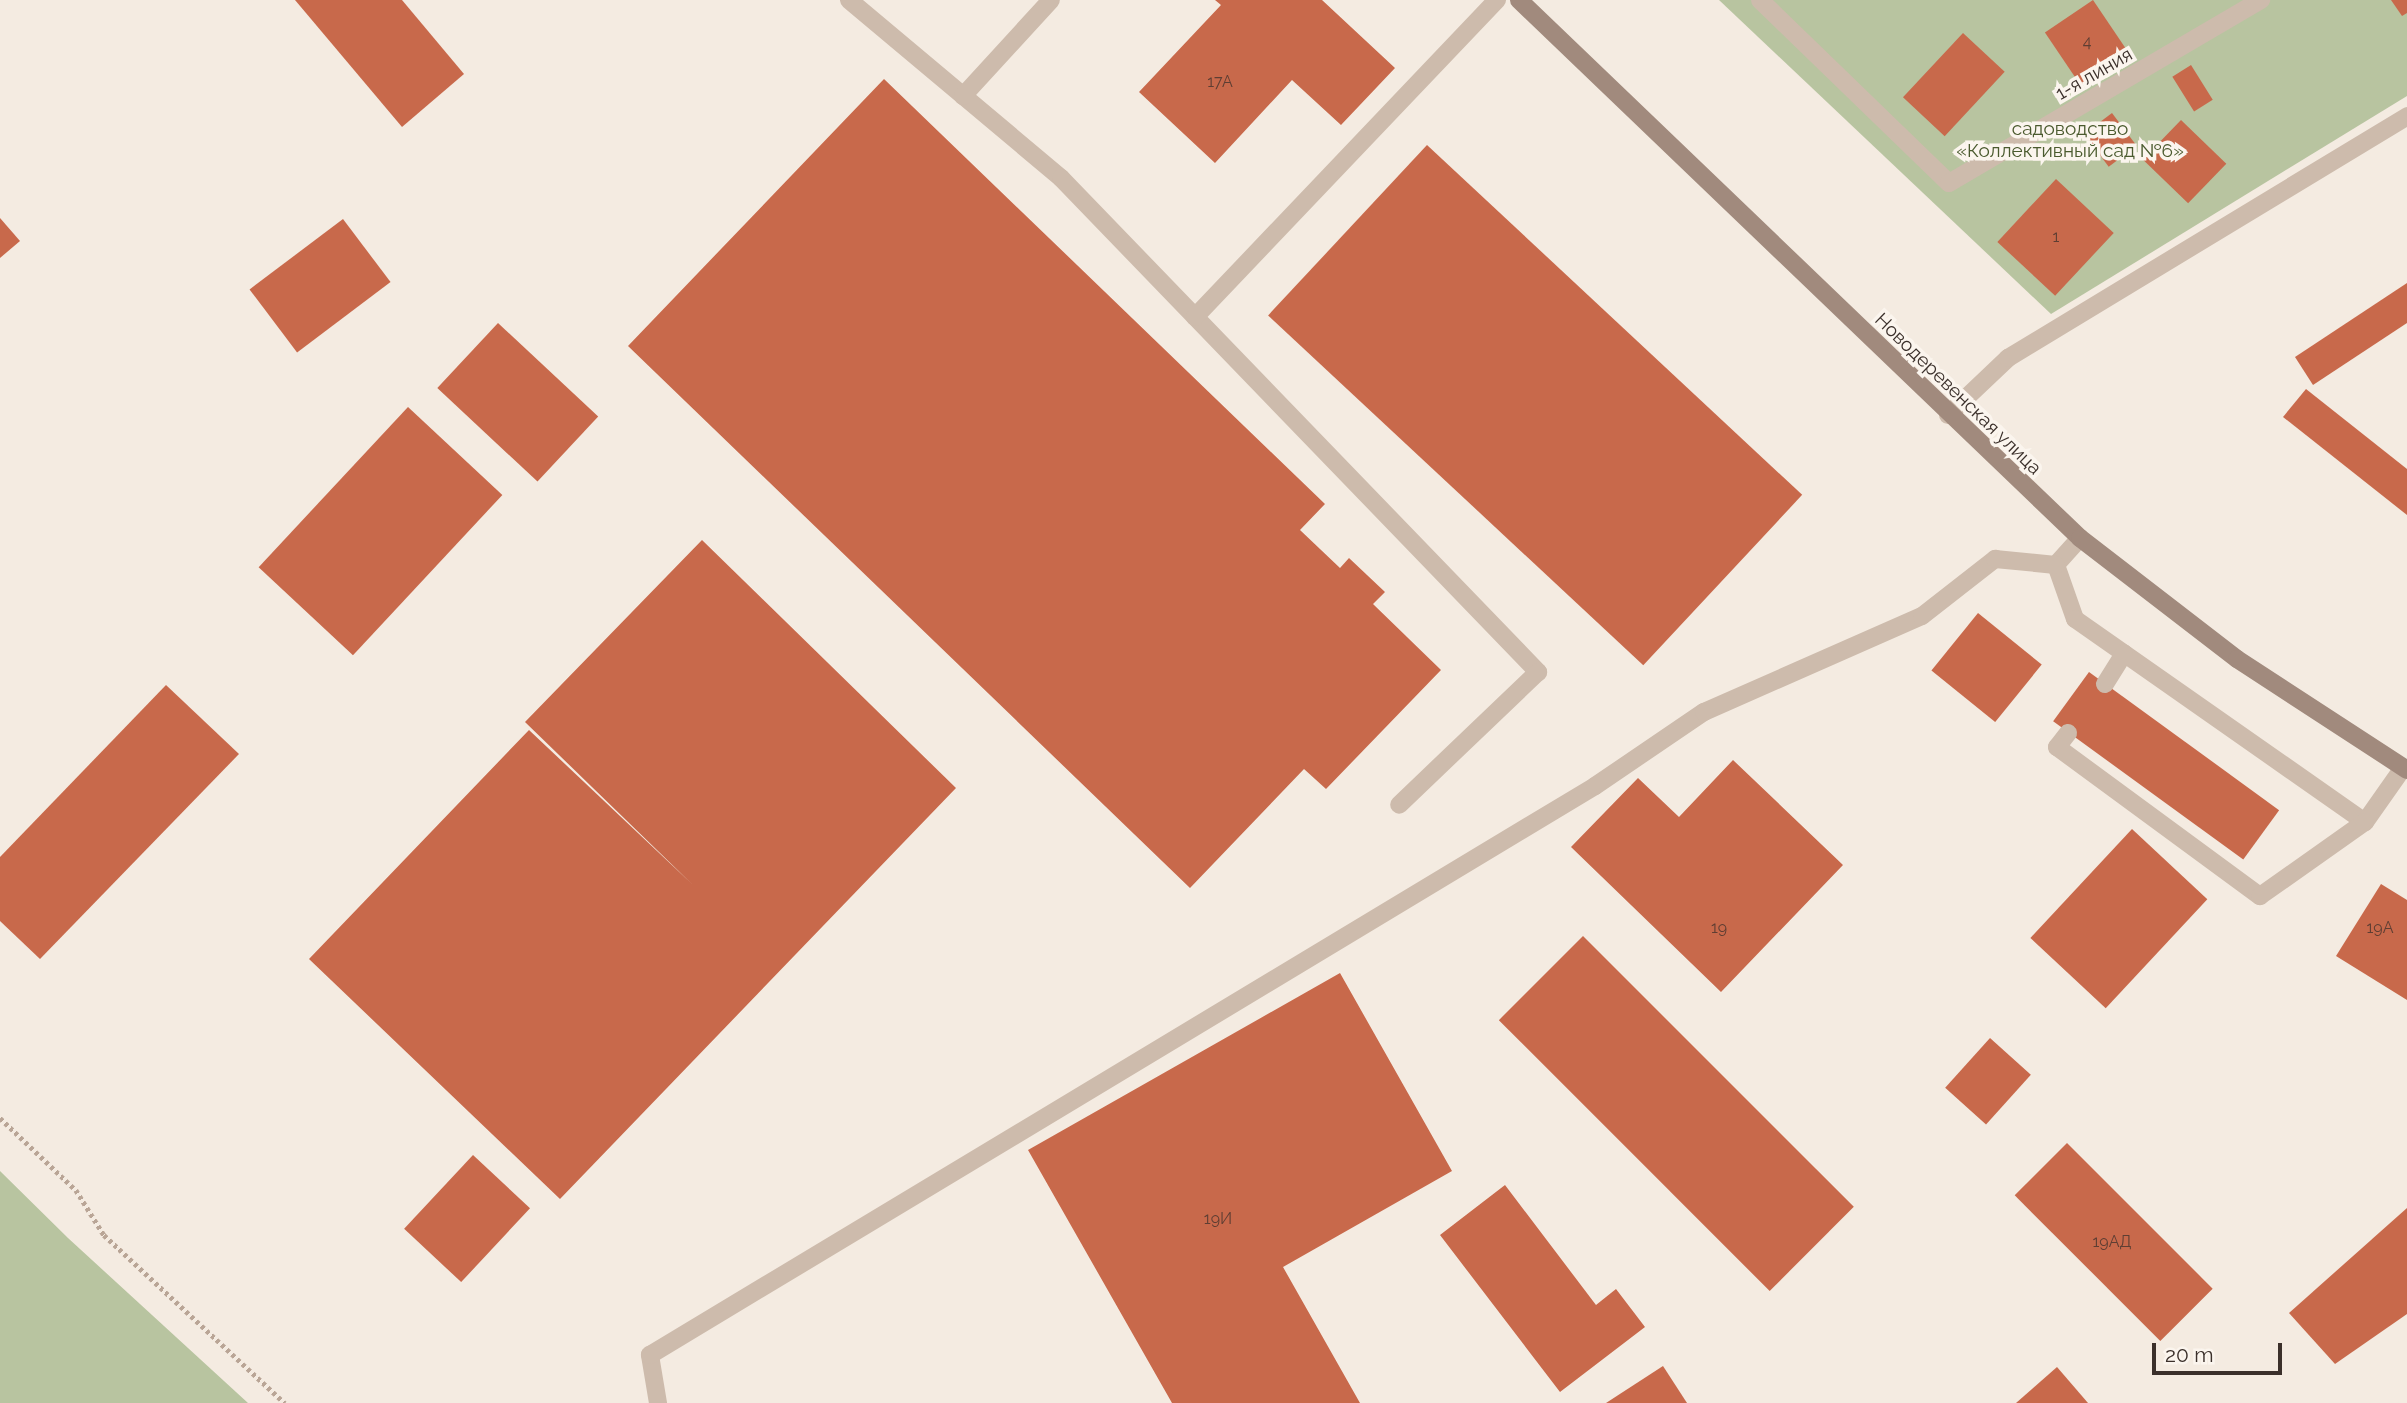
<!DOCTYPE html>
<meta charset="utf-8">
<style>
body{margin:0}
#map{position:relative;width:2407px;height:1403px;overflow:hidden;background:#f4ebe1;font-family:Raleway,sans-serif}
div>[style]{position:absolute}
.green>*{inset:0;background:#b8c4a0}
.building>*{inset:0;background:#c8694b;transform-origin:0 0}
.path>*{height:4.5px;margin-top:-2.25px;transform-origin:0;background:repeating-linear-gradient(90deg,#b9a596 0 3.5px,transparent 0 7px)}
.service>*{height:18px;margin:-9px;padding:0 9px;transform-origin:9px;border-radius:9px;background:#cdbbac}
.secondary>*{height:18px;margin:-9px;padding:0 9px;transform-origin:9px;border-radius:9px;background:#a18a7d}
span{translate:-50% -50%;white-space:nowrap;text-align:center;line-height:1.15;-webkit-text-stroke:7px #fbf5ee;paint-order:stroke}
.number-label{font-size:16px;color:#5e3e33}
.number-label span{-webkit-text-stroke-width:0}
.street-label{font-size:19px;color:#3b302b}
.park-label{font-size:19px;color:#4a5a2e}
.scale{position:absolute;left:2152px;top:1343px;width:130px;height:32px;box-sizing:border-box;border:4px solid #3b302b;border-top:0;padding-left:9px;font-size:21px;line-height:24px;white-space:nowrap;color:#3b302b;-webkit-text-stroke:5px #fbf5ee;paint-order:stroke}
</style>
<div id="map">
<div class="green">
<i style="clip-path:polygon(1719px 0,2407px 0,2407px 96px,2051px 314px)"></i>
<i style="clip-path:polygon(0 1171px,68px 1238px,248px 1403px,0 1403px)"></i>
</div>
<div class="building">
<i style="clip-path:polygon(295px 0,402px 0,464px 74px,402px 127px)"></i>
<i style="clip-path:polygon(1215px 0,1322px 0,1395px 68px,1341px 125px,1292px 80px,1215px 163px,1139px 92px,1221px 5px)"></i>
<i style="left:2093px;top:0;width:64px;height:58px;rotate:56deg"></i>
<i style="clip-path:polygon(2391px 0,2407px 0,2407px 13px,2402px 16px)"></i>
<i style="left:1963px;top:33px;width:57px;height:88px;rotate:43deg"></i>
<i style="left:2191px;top:65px;width:41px;height:22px;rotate:58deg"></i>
<i style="clip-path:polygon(884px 79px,1325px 504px,1300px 530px,1340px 568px,1349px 558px,1385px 592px,1373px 604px,1441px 670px,1326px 789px,1304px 769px,1190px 888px,628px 346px)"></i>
<i style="left:2112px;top:113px;width:41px;height:35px;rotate:53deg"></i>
<i style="left:2181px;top:120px;width:63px;height:55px;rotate:44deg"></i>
<i style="left:1427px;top:145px;width:513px;height:233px;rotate:43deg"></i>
<i style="left:2056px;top:179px;width:79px;height:86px;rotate:43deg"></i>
<i style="clip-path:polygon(0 218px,20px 241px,0 258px)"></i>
<i style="left:343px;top:219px;width:79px;height:117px;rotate:53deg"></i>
<i style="clip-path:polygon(2407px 283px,2407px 323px,2313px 385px,2295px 357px)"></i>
<i style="left:498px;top:323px;width:137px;height:89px;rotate:43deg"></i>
<i style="clip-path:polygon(2306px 389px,2407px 469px,2407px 515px,2283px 417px)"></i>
<i style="left:408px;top:407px;width:129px;height:219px;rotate:43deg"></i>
<i style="clip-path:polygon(702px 540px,956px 788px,560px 1199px,309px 959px,529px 730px,693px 885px,525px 722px)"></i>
<i style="left:1978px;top:613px;width:82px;height:74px;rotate:39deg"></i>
<i style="left:2089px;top:672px;width:235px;height:61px;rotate:36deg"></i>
<i style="clip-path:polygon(166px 685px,239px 754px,40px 959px,0 921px,0 857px)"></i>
<i style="clip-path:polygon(1733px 760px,1843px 865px,1721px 992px,1571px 847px,1638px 778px,1679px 817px)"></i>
<i style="left:2132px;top:829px;width:103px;height:149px;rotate:43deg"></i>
<i style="clip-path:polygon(2381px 884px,2407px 900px,2407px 1000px,2336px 956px)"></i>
<i style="left:1583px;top:936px;width:383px;height:119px;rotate:45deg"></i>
<i style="clip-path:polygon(1340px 973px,1452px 1171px,1283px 1267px,1360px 1403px,1172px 1403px,1028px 1150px)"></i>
<i style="left:1990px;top:1038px;width:55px;height:67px;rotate:42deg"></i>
<i style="left:2067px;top:1143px;width:206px;height:74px;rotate:45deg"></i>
<i style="left:473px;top:1155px;width:78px;height:101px;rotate:43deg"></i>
<i style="clip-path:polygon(1505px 1185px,1596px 1305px,1616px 1289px,1645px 1327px,1560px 1392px,1440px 1235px)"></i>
<i style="clip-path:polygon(2407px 1208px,2407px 1314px,2335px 1364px,2289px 1313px)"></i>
<i style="clip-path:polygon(1663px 1366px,1687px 1403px,1606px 1403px)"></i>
<i style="clip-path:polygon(2057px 1367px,2088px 1403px,2016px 1403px)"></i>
</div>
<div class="path">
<i style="left:0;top:1118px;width:105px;rotate:43.5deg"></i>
<i style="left:76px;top:1190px;width:53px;rotate:58.1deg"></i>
<i style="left:104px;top:1235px;width:247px;rotate:42.9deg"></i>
</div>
<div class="service">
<i style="left:849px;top:0;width:277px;rotate:40deg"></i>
<i style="left:1061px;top:178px;width:687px;rotate:46deg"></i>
<i style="left:1538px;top:672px;width:192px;rotate:136.3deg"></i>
<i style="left:1760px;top:0;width:263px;rotate:44.1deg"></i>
<i style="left:1949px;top:183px;width:362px;rotate:-30.4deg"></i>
<i style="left:963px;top:96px;width:130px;rotate:-47.5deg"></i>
<i style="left:1195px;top:317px;width:438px;rotate:-46.4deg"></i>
<i style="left:1948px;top:415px;width:83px;rotate:-43.5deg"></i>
<i style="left:2008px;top:358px;width:467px;rotate:-31.2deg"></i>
<i style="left:2080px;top:538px;width:36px;rotate:132deg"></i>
<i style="left:2056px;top:565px;width:57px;rotate:70.6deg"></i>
<i style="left:2075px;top:619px;width:354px;rotate:35deg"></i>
<i style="left:2365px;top:822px;width:66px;rotate:-54.9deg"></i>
<i style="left:2105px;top:684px;width:36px;rotate:-58deg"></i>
<i style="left:2068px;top:733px;width:18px;rotate:128deg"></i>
<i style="left:2057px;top:747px;width:252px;rotate:36.3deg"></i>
<i style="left:2260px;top:896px;width:128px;rotate:-35.2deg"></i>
<i style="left:658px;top:1403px;width:49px;rotate:-99.5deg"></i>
<i style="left:650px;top:1355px;width:1103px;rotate:-31.05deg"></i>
<i style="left:1595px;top:786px;width:132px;rotate:-34.2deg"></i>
<i style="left:1704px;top:712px;width:238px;rotate:-23.8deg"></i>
<i style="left:1922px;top:616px;width:93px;rotate:-38deg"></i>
<i style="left:1995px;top:559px;width:61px;rotate:5.6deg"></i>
</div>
<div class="secondary">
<i style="left:1519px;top:0;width:777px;rotate:43.8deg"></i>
<i style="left:2080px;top:538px;width:198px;rotate:37.6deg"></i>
<i style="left:2237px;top:659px;width:203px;rotate:33.1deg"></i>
</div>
<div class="number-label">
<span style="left:2087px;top:42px">4</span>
<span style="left:1220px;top:82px">17А</span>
<span style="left:2056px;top:237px">1</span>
<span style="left:1719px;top:928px">19</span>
<span style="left:2380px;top:928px">19А</span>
<span style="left:1218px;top:1219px">19И</span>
<span style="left:2112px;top:1242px">19АД</span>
</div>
<div class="street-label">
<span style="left:2094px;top:74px;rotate:-30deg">1-я линия</span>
<span style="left:1958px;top:394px;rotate:44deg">Новодеревенская улица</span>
</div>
<div class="park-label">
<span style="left:2070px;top:140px">садоводство<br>«Коллективный сад №6»</span>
</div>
<div class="scale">20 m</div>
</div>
